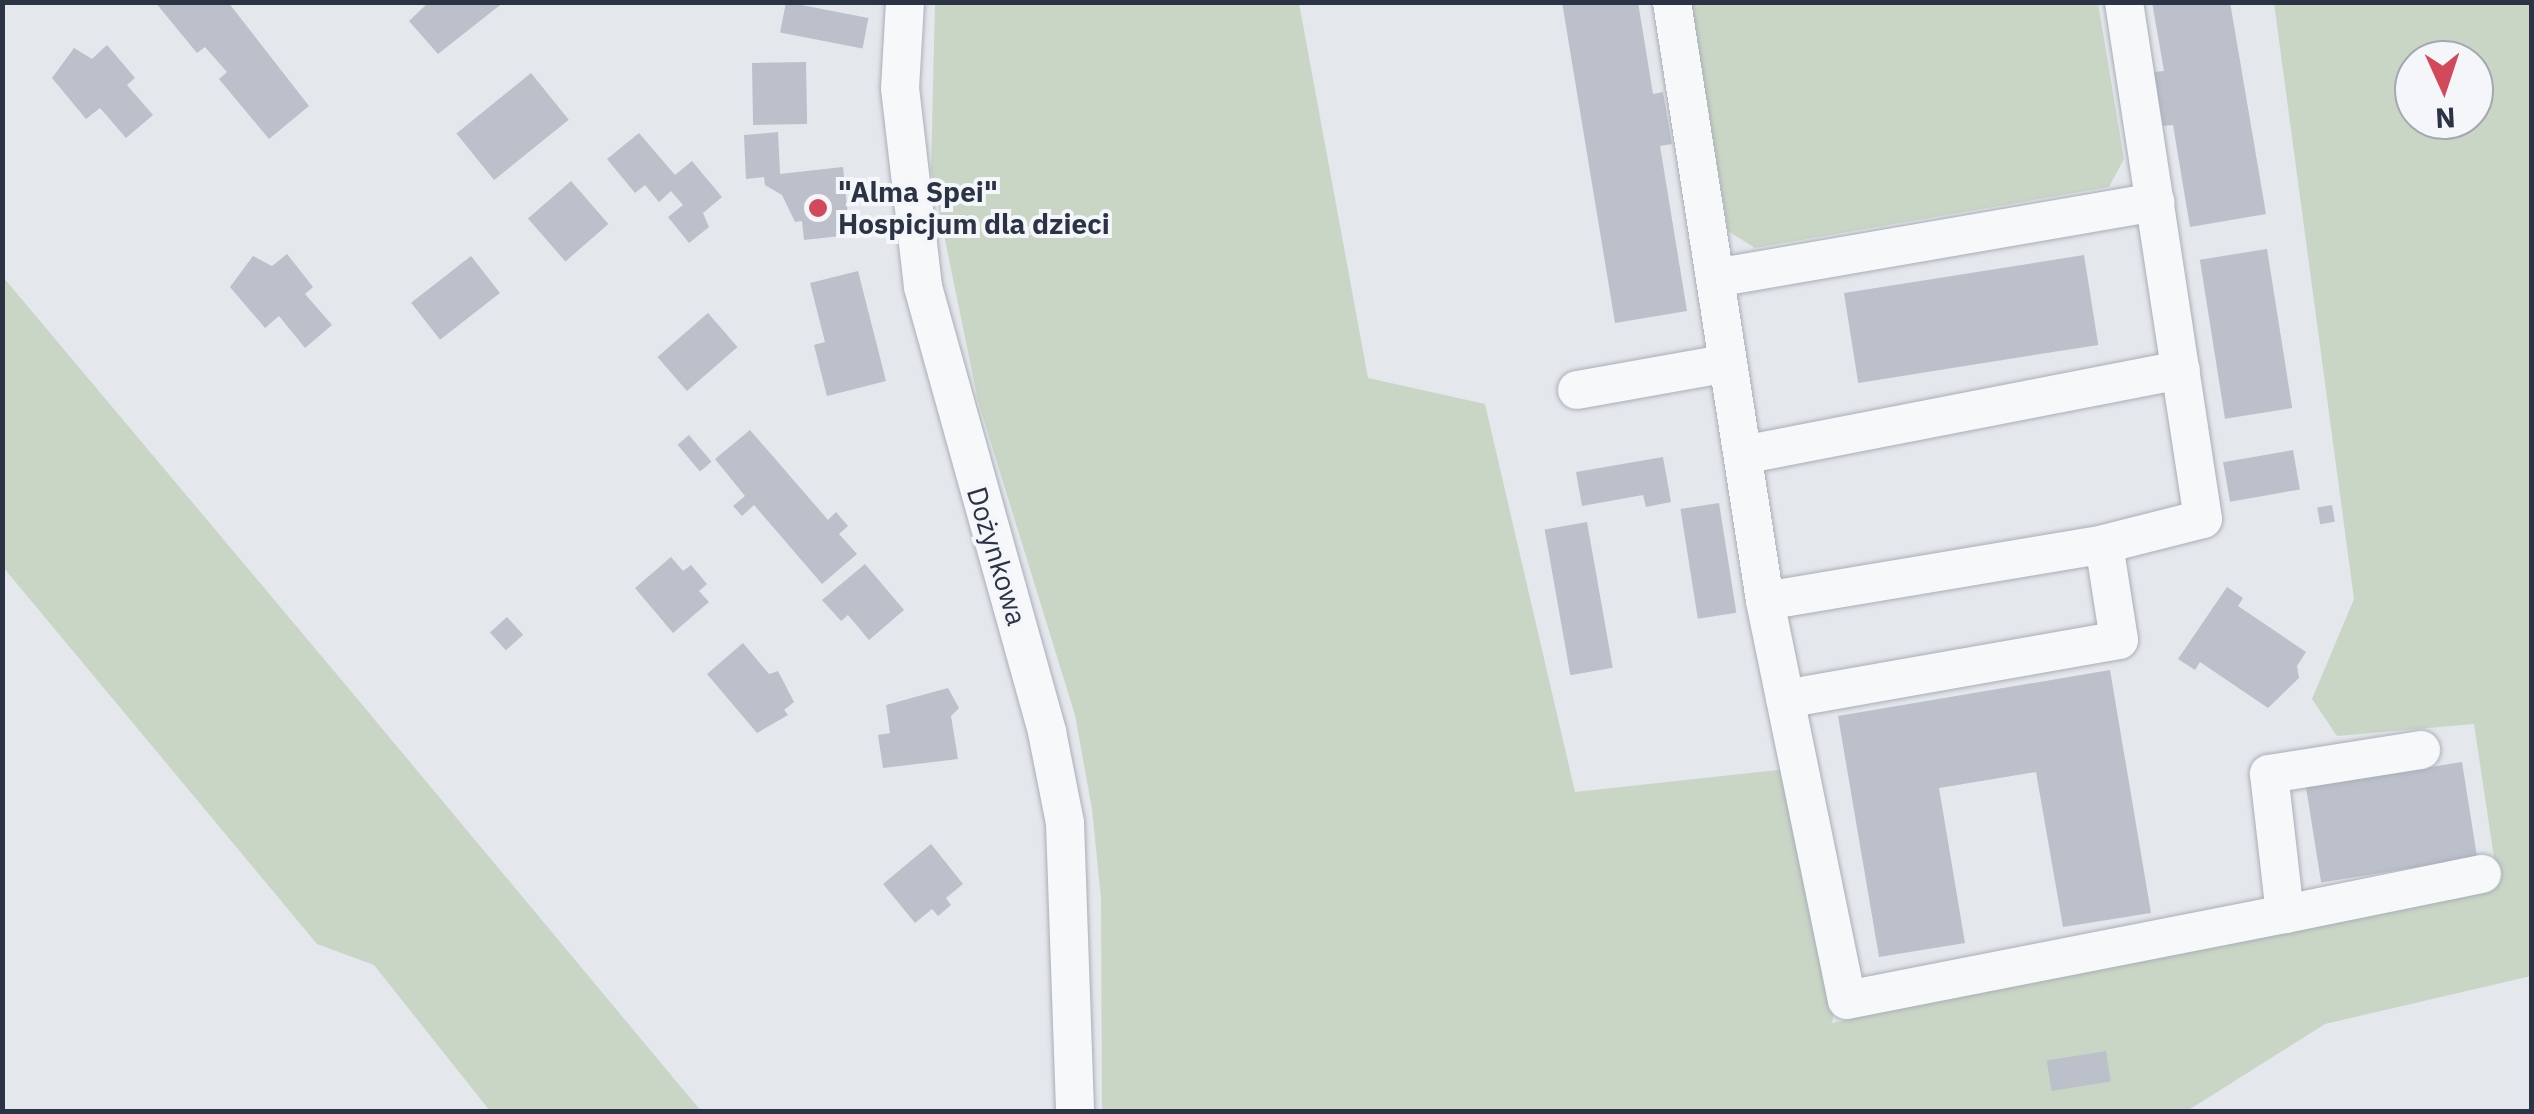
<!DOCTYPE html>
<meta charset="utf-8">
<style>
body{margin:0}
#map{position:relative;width:2534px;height:1114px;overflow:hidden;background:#e4e7ec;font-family:"IBM Plex Sans",sans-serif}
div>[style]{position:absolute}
.green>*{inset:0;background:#c9d6c5}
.building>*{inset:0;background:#bbc0ca;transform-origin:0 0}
.roads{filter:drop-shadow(0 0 2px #a9aeb7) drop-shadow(0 0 2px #a9aeb7)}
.minor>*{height:38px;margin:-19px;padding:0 19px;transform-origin:19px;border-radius:19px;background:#f7f8fa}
.dots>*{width:28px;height:28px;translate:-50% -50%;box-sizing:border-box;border:5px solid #f4f6f9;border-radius:50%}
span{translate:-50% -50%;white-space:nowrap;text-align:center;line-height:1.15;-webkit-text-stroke:8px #f4f6f9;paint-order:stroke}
.poi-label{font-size:28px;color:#2b3445;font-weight:700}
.left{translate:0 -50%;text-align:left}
.street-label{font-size:28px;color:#2b3445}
.frame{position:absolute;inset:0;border:5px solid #2b3445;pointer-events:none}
.north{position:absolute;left:2394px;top:40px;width:100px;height:100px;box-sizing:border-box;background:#f4f6f9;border:2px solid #a4a8b1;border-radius:50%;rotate:177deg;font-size:28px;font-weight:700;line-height:40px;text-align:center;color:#2b3445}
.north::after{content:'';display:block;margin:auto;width:35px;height:45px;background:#d1495b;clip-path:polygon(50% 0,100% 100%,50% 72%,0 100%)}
</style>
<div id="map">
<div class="green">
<i style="clip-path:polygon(evenodd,935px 3px,1299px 3px,1368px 378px,1485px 404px,1575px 792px,1787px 769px,1835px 1008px,1832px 1023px,2498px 884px,2474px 724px,2337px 736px,2312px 699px,2354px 599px,2274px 3px,2531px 3px,2531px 976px,2325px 1024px,2187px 1111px,1102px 1111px,1101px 898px,1092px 809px,1075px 715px,978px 401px,931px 171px,935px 3px,2414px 60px,2474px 60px,2474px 120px,2414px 120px,2414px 60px)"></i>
<i style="clip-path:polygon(1691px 3px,2098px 3px,2124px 159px,2109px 187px,1755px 248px,1728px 231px)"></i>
<i style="clip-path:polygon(3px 277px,339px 677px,701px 1111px,490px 1111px,374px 965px,317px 944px,3px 567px)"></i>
</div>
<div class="building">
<i style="clip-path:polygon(155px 2px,228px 2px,309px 106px,269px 139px,219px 79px,227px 72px,205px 47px,197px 53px)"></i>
<i style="clip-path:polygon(429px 2px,504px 2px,438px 54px,409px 21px)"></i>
<i style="left:786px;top:2px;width:84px;height:31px;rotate:11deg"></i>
<i style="clip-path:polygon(1562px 2px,1638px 2px,1653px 94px,1663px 92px,1672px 144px,1660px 146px,1687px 311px,1615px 323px)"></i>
<i style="clip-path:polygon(2152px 2px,2230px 2px,2266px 214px,2190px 227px,2173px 125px,2163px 126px,2154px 72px,2164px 71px)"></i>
<i style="clip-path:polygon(107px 45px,135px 78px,127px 85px,153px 115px,126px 138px,100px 108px,86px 119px,52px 78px,74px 48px,92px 59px)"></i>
<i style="left:806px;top:62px;width:62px;height:54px;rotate:89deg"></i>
<i style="left:531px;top:73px;width:60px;height:96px;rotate:51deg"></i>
<i style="clip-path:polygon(778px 132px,780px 174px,843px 167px,850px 235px,804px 240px,802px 221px,795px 222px,782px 195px,765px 185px,764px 177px,746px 179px,744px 135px)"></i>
<i style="clip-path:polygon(639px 133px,675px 175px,692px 161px,722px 197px,703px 213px,709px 227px,689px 243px,668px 217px,683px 205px,671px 191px,659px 202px,645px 185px,635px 193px,607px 159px)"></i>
<i style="left:571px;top:181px;width:57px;height:57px;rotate:49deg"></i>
<i style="left:2267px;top:249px;width:161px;height:68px;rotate:81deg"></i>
<i style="clip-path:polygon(287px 254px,313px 287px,305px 294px,332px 325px,305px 348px,279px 316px,265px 328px,230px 287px,253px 256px,272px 266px)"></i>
<i style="left:2084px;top:255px;width:91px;height:243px;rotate:81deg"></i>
<i style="left:471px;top:256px;width:47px;height:76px;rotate:52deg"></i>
<i style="clip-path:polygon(858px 271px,886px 381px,827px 396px,814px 345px,825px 342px,810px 283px)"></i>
<i style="left:708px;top:313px;width:45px;height:67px;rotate:49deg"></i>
<i style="clip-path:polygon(750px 430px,828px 520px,836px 512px,848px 526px,839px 534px,857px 554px,822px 584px,754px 505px,742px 516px,733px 506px,745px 496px,715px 459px)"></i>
<i style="left:689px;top:435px;width:35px;height:15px;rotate:50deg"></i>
<i style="left:2293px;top:450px;width:40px;height:71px;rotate:80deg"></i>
<i style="clip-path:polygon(1663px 457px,1671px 502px,1646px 507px,1643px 495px,1582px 506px,1576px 472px)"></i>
<i style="left:1719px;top:503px;width:111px;height:39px;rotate:81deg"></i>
<i style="left:2332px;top:505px;width:17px;height:15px;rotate:80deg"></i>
<i style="left:1587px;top:522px;width:148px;height:43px;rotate:80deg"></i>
<i style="clip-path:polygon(671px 557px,683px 571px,691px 565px,707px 584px,699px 591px,709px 602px,673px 633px,635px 588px)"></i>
<i style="clip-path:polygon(865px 564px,904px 610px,869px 640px,848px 615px,841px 621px,822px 600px)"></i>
<i style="clip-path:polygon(2227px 587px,2243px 598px,2238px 606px,2306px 652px,2297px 666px,2299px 678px,2268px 708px,2200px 662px,2195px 670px,2178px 659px)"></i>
<i style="left:507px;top:617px;width:24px;height:23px;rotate:48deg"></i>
<i style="clip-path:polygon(743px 643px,769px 674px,778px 671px,794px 702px,784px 710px,788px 715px,757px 733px,707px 674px)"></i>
<i style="clip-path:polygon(2110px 670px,2151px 913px,2063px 927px,2036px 772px,1939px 788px,1965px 943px,1879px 957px,1838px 716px)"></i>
<i style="clip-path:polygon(948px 688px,959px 708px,951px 716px,958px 759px,883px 768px,878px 735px,890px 733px,886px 705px)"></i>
<i style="left:2462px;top:762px;width:97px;height:158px;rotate:81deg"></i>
<i style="clip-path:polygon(931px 844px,963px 884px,946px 898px,951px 905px,938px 916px,932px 909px,915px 923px,883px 884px)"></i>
<i style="left:2106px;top:1051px;width:31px;height:60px;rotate:81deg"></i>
</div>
<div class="roads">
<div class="minor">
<i style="left:905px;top:2px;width:86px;rotate:93.3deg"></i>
<i style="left:900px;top:88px;width:200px;rotate:83.4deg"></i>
<i style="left:923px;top:287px;width:462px;rotate:74.4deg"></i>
<i style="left:1047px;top:732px;width:93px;rotate:78.8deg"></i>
<i style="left:1065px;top:823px;width:289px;rotate:88deg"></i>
<i style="left:1672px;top:2px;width:606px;rotate:81.17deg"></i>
<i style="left:1765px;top:601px;width:407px;rotate:78.4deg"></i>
<i style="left:1847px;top:1000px;width:446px;rotate:-11.1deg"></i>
<i style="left:2285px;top:914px;width:141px;rotate:-96.5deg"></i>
<i style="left:2269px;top:774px;width:154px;rotate:-9deg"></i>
<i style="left:1715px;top:278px;width:447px;rotate:-9.8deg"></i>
<i style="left:1577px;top:390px;width:153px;rotate:-10.1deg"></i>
<i style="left:1743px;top:455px;width:446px;rotate:-11deg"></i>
<i style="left:1765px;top:601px;width:344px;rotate:-9.5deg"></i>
<i style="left:2104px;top:544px;width:102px;rotate:-14.2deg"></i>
<i style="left:2203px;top:519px;width:523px;rotate:-98.69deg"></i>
<i style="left:1785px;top:699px;width:339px;rotate:-10deg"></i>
<i style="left:2119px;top:640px;width:97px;rotate:-98.9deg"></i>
<i style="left:2285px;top:914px;width:201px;rotate:-11.5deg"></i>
</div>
</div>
<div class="dots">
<i style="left:818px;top:208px;background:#d1495b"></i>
</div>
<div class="poi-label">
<span class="left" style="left:838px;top:208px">"Alma Spei"<br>Hospicjum dla dzieci</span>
</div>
<div class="street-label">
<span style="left:997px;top:556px;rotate:73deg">Dożynkowa</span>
</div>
<div class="frame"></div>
<div class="north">N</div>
</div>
